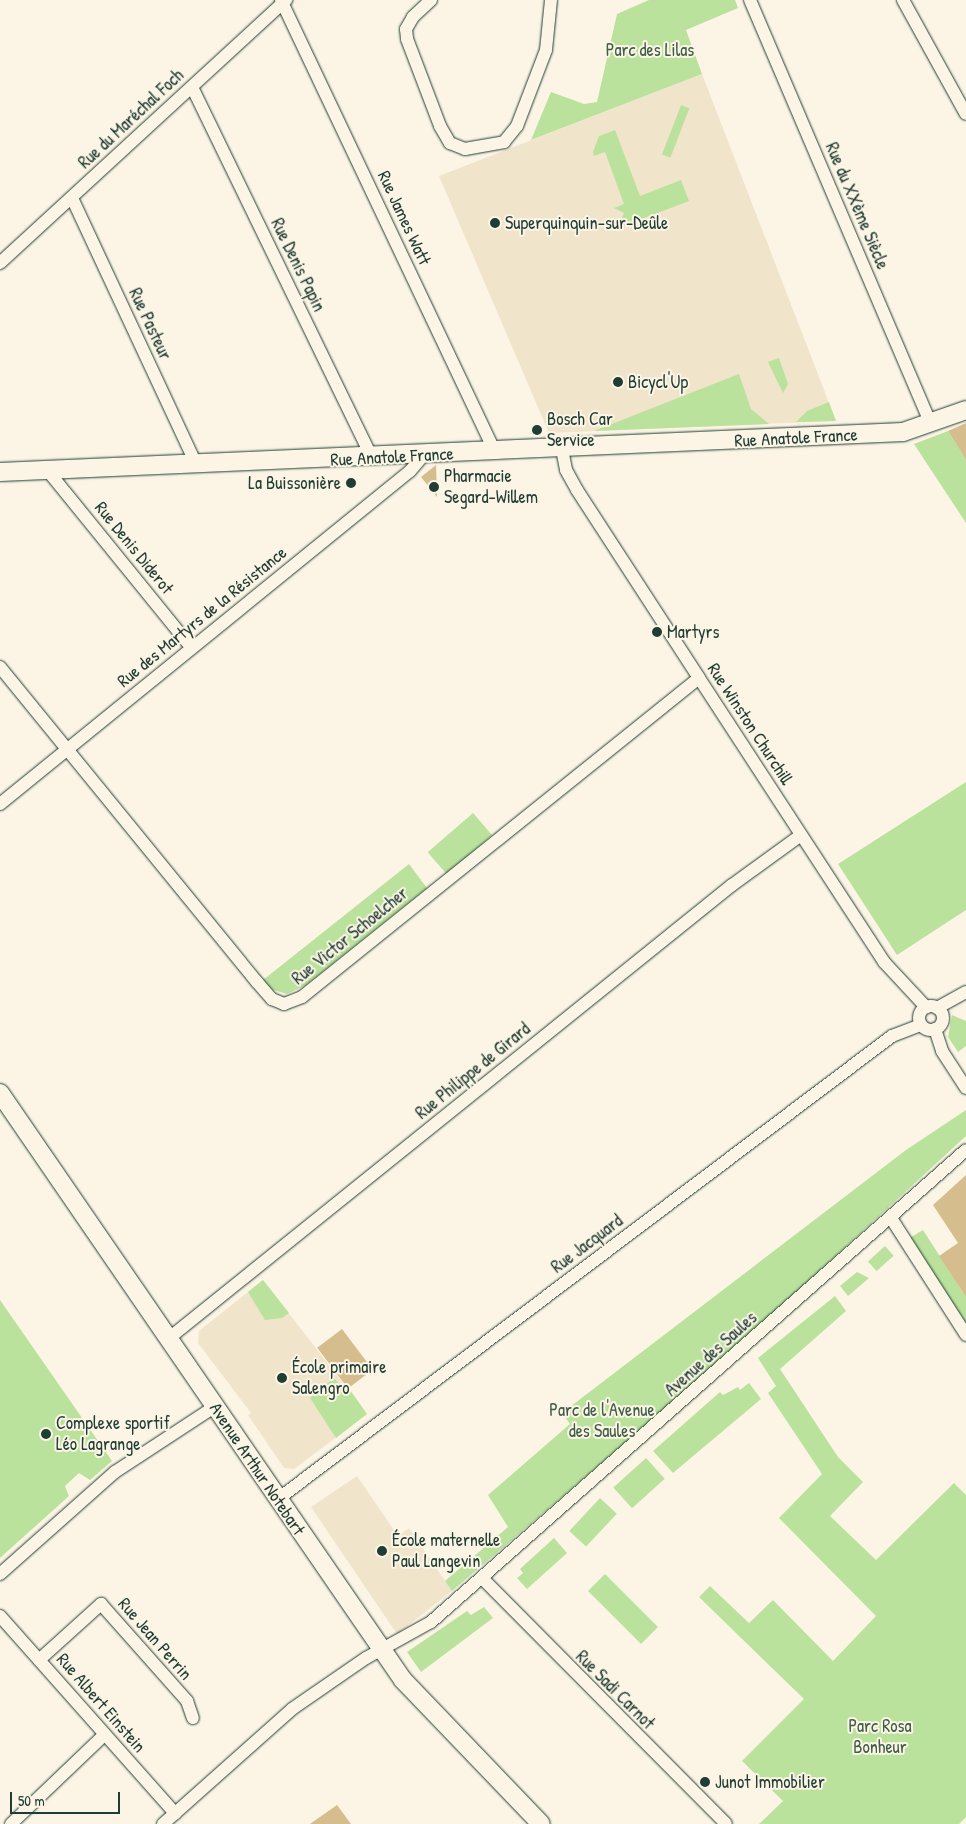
<!DOCTYPE html>
<meta charset="utf-8">
<style>
body{margin:0}
#map{position:relative;width:966px;height:1824px;overflow:hidden;background:#fcf5e5;font-family:"Patrick Hand",sans-serif}
div>[style]{position:absolute}
.built>*{inset:0;background:#f0e4cb}
.green>*{inset:0;background:#bae29d;transform-origin:0 0}
.building>*{inset:0;background:#d5bd8d;transform-origin:0 0}
.roads{filter:drop-shadow(0 0 1px #1f3d34) drop-shadow(0 0 1px #1f3d34)}
.street>*{height:12px;margin:-6px;padding:0 6px;transform-origin:6px;border-radius:6px;background:#fcf5e5}
.street>.ring{margin:-6px;padding:0;box-sizing:content-box;background:none;border:12px solid #fcf5e5;border-radius:50%}
.secondary>*{height:18px;margin:-9px;padding:0 9px;transform-origin:9px;border-radius:9px;background:#fcf5e5}
.dots>*{width:14px;height:14px;translate:-50% -50%;box-sizing:border-box;border:2px solid #fcf5e5;border-radius:50%}
span{translate:-50% -50%;white-space:nowrap;text-align:center;line-height:1.15;-webkit-text-stroke:4px #fcf5e5;paint-order:stroke}
.park-label{font-size:18px;color:#3e5e49}
.street-label{font-size:18px;color:#1f3d34}
.poi-label{font-size:18px;color:#1f3d34}
.left{translate:0 -50%;text-align:left}
.right{translate:-100% -50%;text-align:right}
.scale{position:absolute;left:10px;top:1792px;width:110px;height:22px;box-sizing:border-box;border:2px solid #1f3d34;border-top:0;padding-left:6px;font-size:15px;line-height:18px;white-space:nowrap;color:#1f3d34;-webkit-text-stroke:4px #fcf5e5;paint-order:stroke}
</style>
<div id="map">
<div class="built">
<i style="clip-path:polygon(702px 74px,836px 421px,549px 433px,439px 176px)"></i>
<i style="clip-path:polygon(263px 1280px,367px 1414px,294px 1469px,284px 1468px,248px 1415px,251px 1413px,198px 1343px,199px 1331px)"></i>
<i style="clip-path:polygon(357px 1476px,398px 1536px,409px 1528px,452px 1591px,397px 1634px,311px 1507px)"></i>
</div>
<div class="green">
<i style="clip-path:polygon(649px 0,735px 0,738px 8px,686px 30px,702px 74px,531px 140px,551px 92px,584px 104px,597px 102px,617px 14px)"></i>
<i style="left:681px;top:105px;width:9px;height:53px;rotate:21deg"></i>
<i style="clip-path:polygon(615px 130px,640px 196px,681px 180px,689px 201px,618px 228px,624px 213px,614px 208px,624px 204px,605px 152px,594px 156px,593px 152px,599px 136px)"></i>
<i style="clip-path:polygon(779px 358px,788px 384px,783px 393px,768px 362px)"></i>
<i style="clip-path:polygon(739px 374px,751px 409px,769px 424px,594px 431px)"></i>
<i style="clip-path:polygon(829px 402px,836px 421px,796px 422px,807px 411px)"></i>
<i style="clip-path:polygon(948px 431px,966px 460px,966px 523px,914px 444px)"></i>
<i style="clip-path:polygon(966px 782px,966px 910px,897px 955px,838px 864px)"></i>
<i style="left:473px;top:813px;width:29px;height:60px;rotate:49deg"></i>
<i style="clip-path:polygon(409px 864px,427px 888px,306px 985px,287px 994px,270px 989px,263px 980px)"></i>
<i style="clip-path:polygon(952px 1015px,966px 1021px,966px 1046px,958px 1052px,948px 1037px)"></i>
<i style="clip-path:polygon(966px 1110px,966px 1136px,728px 1355px,452px 1591px,445px 1581px,508px 1527px,488px 1495px,570px 1424px,562px 1413px,906px 1150px)"></i>
<i style="clip-path:polygon(923px 1230px,966px 1297px,966px 1328px,908px 1239px)"></i>
<i style="left:885px;top:1246px;width:13px;height:23px;rotate:48deg"></i>
<i style="clip-path:polygon(857px 1272px,869px 1278px,848px 1296px,840px 1286px)"></i>
<i style="clip-path:polygon(263px 1280px,289px 1313px,282px 1318px,265px 1320px,248px 1292px)"></i>
<i style="clip-path:polygon(835px 1296px,846px 1311px,780px 1369px,838px 1457px,863px 1482px,830px 1516px,876px 1560px,954px 1483px,966px 1495px,966px 1817px,959px 1824px,759px 1824px,783px 1801px,742px 1761px,804px 1699px,699px 1597px,710px 1586px,749px 1623px,773px 1600px,833px 1661px,876px 1616px,779px 1518px,822px 1474px,768px 1393px,776px 1386px,758px 1358px)"></i>
<i style="clip-path:polygon(0 1300px,112px 1461px,90px 1480px,79px 1473px,65px 1486px,69px 1496px,0 1558px)"></i>
<i style="clip-path:polygon(334px 1378px,344px 1390px,348px 1387px,367px 1414px,336px 1438px,310px 1398px)"></i>
<i style="clip-path:polygon(749px 1383px,761px 1399px,673px 1473px,653px 1451px,720px 1392px,723px 1395px,738px 1387px,740px 1390px)"></i>
<i style="left:646px;top:1458px;width:28px;height:44px;rotate:48deg"></i>
<i style="left:600px;top:1498px;width:23px;height:45px;rotate:43deg"></i>
<i style="clip-path:polygon(554px 1538px,567px 1553px,527px 1589px,517px 1578px,523px 1573px,520px 1569px)"></i>
<i style="left:605px;top:1574px;width:75px;height:24px;rotate:45deg"></i>
<i style="clip-path:polygon(484px 1607px,493px 1618px,421px 1672px,407px 1652px,467px 1611px,471px 1615px)"></i>
</div>
<div class="building">
<i style="clip-path:polygon(966px 423px,966px 460px,948px 431px)"></i>
<i style="clip-path:polygon(436px 465px,437px 497px,421px 477px)"></i>
<i style="clip-path:polygon(966px 1175px,966px 1297px,939px 1256px,958px 1243px,933px 1205px)"></i>
<i style="left:342px;top:1329px;width:51px;height:31px;rotate:53deg"></i>
<i style="clip-path:polygon(337px 1805px,351px 1824px,310px 1824px)"></i>
</div>
<div class="roads">
<div class="street">
<i style="left:281px;top:0;width:500px;rotate:64.66deg"></i>
<i style="left:431px;top:0;width:25px;rotate:137deg"></i>
<i style="left:413px;top:17px;width:14px;rotate:120deg"></i>
<i style="left:406px;top:29px;width:10px;rotate:84deg"></i>
<i style="left:407px;top:39px;width:93px;rotate:69.2deg"></i>
<i style="left:440px;top:126px;width:20px;rotate:60deg"></i>
<i style="left:450px;top:143px;width:16px;rotate:22deg"></i>
<i style="left:465px;top:149px;width:40px;rotate:-10deg"></i>
<i style="left:504px;top:142px;width:21px;rotate:-51deg"></i>
<i style="left:517px;top:126px;width:81px;rotate:-69.1deg"></i>
<i style="left:546px;top:50px;width:50px;rotate:-84.3deg"></i>
<i style="left:750px;top:0;width:462px;rotate:66.9deg"></i>
<i style="left:903px;top:0;width:130px;rotate:61.1deg"></i>
<i style="left:192px;top:87px;width:412px;rotate:64.1deg"></i>
<i style="left:72px;top:198px;width:293px;rotate:65deg"></i>
<i style="left:0;top:263px;width:389px;rotate:-42.6deg"></i>
<i style="left:562px;top:449px;width:21px;rotate:79deg"></i>
<i style="left:566px;top:470px;width:23px;rotate:61deg"></i>
<i style="left:577px;top:490px;width:224px;rotate:57deg"></i>
<i style="left:699px;top:678px;width:339px;rotate:56.9deg"></i>
<i style="left:884px;top:962px;width:62px;rotate:47deg"></i>
<i style="left:48px;top:471px;width:228px;rotate:50.9deg"></i>
<i style="left:0;top:667px;width:407px;rotate:50.8deg"></i>
<i style="left:257px;top:982px;width:23px;rotate:49deg"></i>
<i style="left:272px;top:999px;width:13px;rotate:23deg"></i>
<i style="left:284px;top:1004px;width:19px;rotate:-21deg"></i>
<i style="left:302px;top:997px;width:509px;rotate:-38.78deg"></i>
<i style="left:0;top:804px;width:528px;rotate:-39.08deg"></i>
<i style="left:410px;top:471px;width:21px;rotate:-49deg"></i>
<i class="ring" style="left:919px;top:1006px;width:12px;height:12px"></i>
<i style="left:937px;top:1008px;width:33px;rotate:-29deg"></i>
<i style="left:935px;top:1029px;width:23px;rotate:72deg"></i>
<i style="left:942px;top:1051px;width:44px;rotate:57deg"></i>
<i style="left:891px;top:1218px;width:139px;rotate:57.3deg"></i>
<i style="left:168px;top:1339px;width:724px;rotate:-38.83deg"></i>
<i style="left:732px;top:885px;width:85px;rotate:-35.9deg"></i>
<i style="left:278px;top:1499px;width:769px;rotate:-37.02deg"></i>
<i style="left:892px;top:1036px;width:31px;rotate:-21deg"></i>
<i style="left:0;top:1574px;width:154px;rotate:-41.6deg"></i>
<i style="left:115px;top:1472px;width:118px;rotate:-33.3deg"></i>
<i style="left:482px;top:1578px;width:346px;rotate:45.2deg"></i>
<i style="left:0;top:1616px;width:264px;rotate:48.4deg"></i>
<i style="left:39px;top:1660px;width:84px;rotate:-42.1deg"></i>
<i style="left:101px;top:1604px;width:130px;rotate:48.4deg"></i>
<i style="left:187px;top:1701px;width:18px;rotate:71deg"></i>
<i style="left:11px;top:1824px;width:129px;rotate:-43.7deg"></i>
<i style="left:163px;top:1824px;width:173px;rotate:-41.7deg"></i>
<i style="left:292px;top:1709px;width:90px;rotate:-34.6deg"></i>
<i style="left:366px;top:1658px;width:74px;rotate:-29deg"></i>
<i style="left:431px;top:1622px;width:713px;rotate:-41.42deg"></i>
</div>
<div class="secondary">
<i style="left:0;top:472px;width:904px;rotate:-2.54deg"></i>
<i style="left:903px;top:432px;width:67px;rotate:-19.2deg"></i>
<i style="left:0;top:1093px;width:712px;rotate:55.53deg"></i>
<i style="left:403px;top:1680px;width:199px;rotate:46.2deg"></i>
</div>
</div>
<div class="dots">
<i style="left:495px;top:223px;background:#1f3d34"></i>
<i style="left:618px;top:382px;background:#1f3d34"></i>
<i style="left:537px;top:430px;background:#1f3d34"></i>
<i style="left:351px;top:483px;background:#1f3d34"></i>
<i style="left:434px;top:487px;background:#1f3d34"></i>
<i style="left:657px;top:632px;background:#1f3d34"></i>
<i style="left:282px;top:1378px;background:#1f3d34"></i>
<i style="left:46px;top:1434px;background:#1f3d34"></i>
<i style="left:382px;top:1551px;background:#1f3d34"></i>
<i style="left:705px;top:1782px;background:#1f3d34"></i>
</div>
<div class="park-label">
<span style="left:650px;top:50px">Parc des Lilas</span>
<span style="left:602px;top:1421px">Parc de l'Avenue<br>des Saules</span>
<span style="left:880px;top:1737px">Parc Rosa<br>Bonheur</span>
</div>
<div class="street-label">
<span style="left:131px;top:119px;rotate:-43deg">Rue du Maréchal Foch</span>
<span style="left:857px;top:206px;rotate:67deg">Rue du XXème Siècle</span>
<span style="left:404px;top:218px;rotate:65deg">Rue James Watt</span>
<span style="left:298px;top:265px;rotate:64deg">Rue Denis Papin</span>
<span style="left:150px;top:324px;rotate:65deg">Rue Pasteur</span>
<span style="left:796px;top:438px;rotate:-3deg">Rue Anatole France</span>
<span style="left:392px;top:457px;rotate:-3deg">Rue Anatole France</span>
<span style="left:134px;top:548px;rotate:51deg">Rue Denis Diderot</span>
<span style="left:202px;top:617px;rotate:-39deg">Rue des Martyrs de la Résistance</span>
<span style="left:750px;top:724px;rotate:57deg">Rue Winston Churchill</span>
<span style="left:350px;top:936px;rotate:-39deg">Rue Victor Schoelcher</span>
<span style="left:473px;top:1071px;rotate:-39deg">Rue Philippe de Girard</span>
<span style="left:587px;top:1244px;rotate:-37deg">Rue Jacquard</span>
<span style="left:711px;top:1354px;rotate:-42deg">Avenue des Saules</span>
<span style="left:257px;top:1469px;rotate:56deg">Avenue Arthur Notebart</span>
<span style="left:155px;top:1639px;rotate:49deg">Rue Jean Perrin</span>
<span style="left:615px;top:1690px;rotate:45deg">Rue Sadi Carnot</span>
<span style="left:101px;top:1703px;rotate:49deg">Rue Albert Einstein</span>
</div>
<div class="poi-label">
<span class="left" style="left:505px;top:223px">Superquinquin-sur-Deûle</span>
<span class="left" style="left:628px;top:382px">Bicycl'Up</span>
<span class="left" style="left:547px;top:430px">Bosch Car<br>Service</span>
<span class="left" style="left:444px;top:487px">Pharmacie<br>Segard-Willem</span>
<span class="right" style="left:341px;top:483px">La Buissonière</span>
<span class="left" style="left:667px;top:632px">Martyrs</span>
<span class="left" style="left:292px;top:1378px">École primaire<br>Salengro</span>
<span class="left" style="left:56px;top:1434px">Complexe sportif<br>Léo Lagrange</span>
<span class="left" style="left:392px;top:1551px">École maternelle<br>Paul Langevin</span>
<span class="left" style="left:715px;top:1782px">Junot Immobilier</span>
</div>
<div class="scale">50 m</div>
</div>
